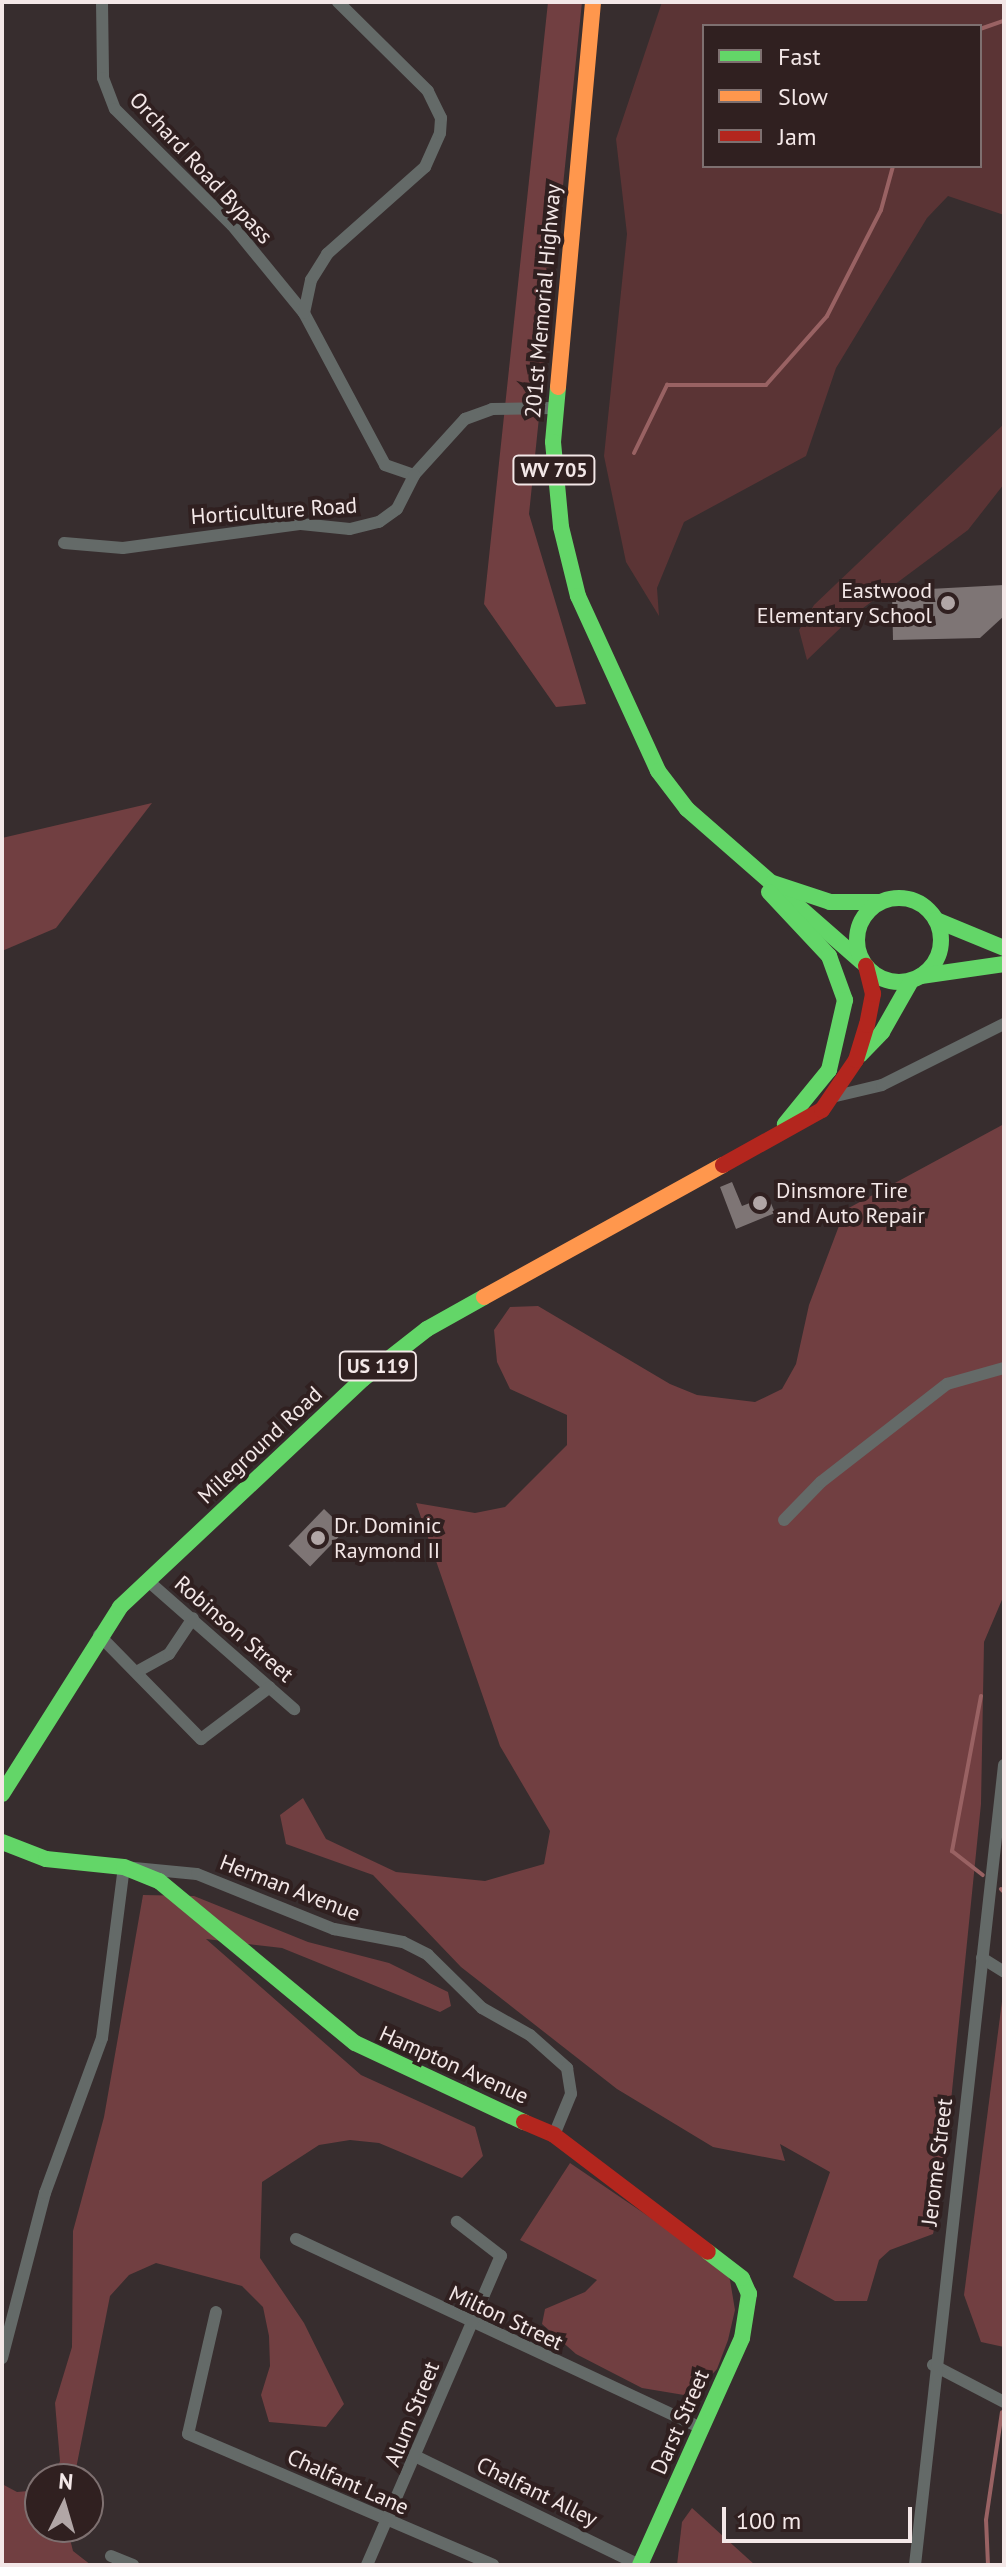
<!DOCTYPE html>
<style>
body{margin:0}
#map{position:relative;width:1006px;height:2567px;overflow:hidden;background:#372d2e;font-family:"PT Sans",sans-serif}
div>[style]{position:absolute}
.green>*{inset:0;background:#5b3435}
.forest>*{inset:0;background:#713f41}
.stream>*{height:4px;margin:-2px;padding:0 2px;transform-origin:2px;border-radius:2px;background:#996263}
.building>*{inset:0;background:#7e7575;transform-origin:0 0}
.street>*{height:12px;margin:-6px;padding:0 6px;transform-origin:6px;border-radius:6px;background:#646a68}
.fast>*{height:16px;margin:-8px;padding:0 8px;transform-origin:8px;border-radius:8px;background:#63d668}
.fast>.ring{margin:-8px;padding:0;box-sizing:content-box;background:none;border:16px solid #63d668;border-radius:50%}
.slow>*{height:16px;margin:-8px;padding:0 8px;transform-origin:8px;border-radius:8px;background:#ff974d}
.jam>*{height:16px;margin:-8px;padding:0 8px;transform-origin:8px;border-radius:8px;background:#b3261e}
.dots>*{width:22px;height:22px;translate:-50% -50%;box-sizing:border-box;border:4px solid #302020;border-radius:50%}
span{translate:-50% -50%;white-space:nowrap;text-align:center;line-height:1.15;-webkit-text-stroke:8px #302020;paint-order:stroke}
.shield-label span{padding:2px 6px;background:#302020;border:2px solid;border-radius:6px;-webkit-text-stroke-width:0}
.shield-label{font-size:20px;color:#f3e7e7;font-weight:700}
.street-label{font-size:22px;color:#f3e7e7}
.poi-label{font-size:22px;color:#f3e7e7}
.right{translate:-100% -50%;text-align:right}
.left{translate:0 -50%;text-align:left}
.frame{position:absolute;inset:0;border:4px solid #f3e7e7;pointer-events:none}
.legend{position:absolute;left:702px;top:24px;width:280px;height:144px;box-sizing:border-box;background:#302020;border:2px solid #7e7070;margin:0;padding:10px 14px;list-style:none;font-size:24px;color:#f3e7e7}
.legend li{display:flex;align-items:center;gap:16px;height:40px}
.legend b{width:40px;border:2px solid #7e7070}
.north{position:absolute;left:24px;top:2463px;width:80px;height:80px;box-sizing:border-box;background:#302020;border:2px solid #7e7070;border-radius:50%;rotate:5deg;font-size:22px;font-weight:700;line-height:32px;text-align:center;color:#f3e7e7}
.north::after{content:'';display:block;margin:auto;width:28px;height:36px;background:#b1a6a6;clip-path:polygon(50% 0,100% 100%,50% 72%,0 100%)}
.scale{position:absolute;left:722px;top:2507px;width:190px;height:36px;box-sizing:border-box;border:4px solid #f3e7e7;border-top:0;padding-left:10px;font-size:24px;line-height:28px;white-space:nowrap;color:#f3e7e7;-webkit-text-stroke:6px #302020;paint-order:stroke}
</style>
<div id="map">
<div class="green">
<i style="clip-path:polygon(evenodd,662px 2px,1004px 2px,1004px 215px,948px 196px,927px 218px,836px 368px,806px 456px,684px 522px,657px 588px,659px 616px,626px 562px,604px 456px,627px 234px,616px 139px,662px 2px,704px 26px,980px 26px,980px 166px,704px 166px,704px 26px)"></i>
<i style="clip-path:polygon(1004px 424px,1004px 484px,968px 530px,855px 614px,807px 660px,799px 630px,814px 605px)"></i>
</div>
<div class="forest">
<i style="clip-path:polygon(548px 2px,582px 2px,529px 514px,586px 704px,556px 707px,484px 604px)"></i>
<i style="clip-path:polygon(152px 803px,56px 928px,2px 951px,2px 838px)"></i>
<i style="clip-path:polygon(1004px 1124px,1004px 1595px,984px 1642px,981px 1804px,941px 2200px,933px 2234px,890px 2250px,879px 2260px,867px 2301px,835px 2301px,793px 2277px,830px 2172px,780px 2144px,785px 2161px,713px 2147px,617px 2089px,461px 1967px,373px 1875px,286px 1844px,280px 1815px,303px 1798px,326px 1839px,396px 1872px,485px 1881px,544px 1864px,550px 1831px,500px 1746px,416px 1503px,475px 1513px,505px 1507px,567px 1445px,567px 1415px,510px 1389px,497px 1362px,494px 1330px,510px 1307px,538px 1306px,670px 1384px,697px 1395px,755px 1402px,782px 1389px,796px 1364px,809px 1305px,845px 1210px)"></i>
<i style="clip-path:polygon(143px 1895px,194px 1896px,308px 1942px,389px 1963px,448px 1992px,451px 2006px,440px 2012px,282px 1948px,206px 1939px,361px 2075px,475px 2127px,483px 2156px,462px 2178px,379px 2143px,350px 2140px,319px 2145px,262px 2182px,260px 2258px,304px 2323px,344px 2404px,326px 2427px,269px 2422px,261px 2395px,270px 2366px,269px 2336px,263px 2307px,242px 2286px,156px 2263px,129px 2275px,110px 2296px,74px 2479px,53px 2479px,60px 2461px,55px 2403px,72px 2347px,73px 2231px,104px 2117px)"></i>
<i style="clip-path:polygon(1004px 1986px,1004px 2347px,981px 2342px,964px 2295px)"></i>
<i style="clip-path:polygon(570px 2163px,723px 2267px,730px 2280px,735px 2310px,728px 2340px,717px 2369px,698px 2390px,684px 2395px,642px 2388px,576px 2354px,542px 2324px,545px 2309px,585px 2292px,597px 2280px,520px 2240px)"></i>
<i style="clip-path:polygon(2px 2484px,17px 2492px,40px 2490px,40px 2527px,67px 2527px,73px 2551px,91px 2565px,2px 2565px)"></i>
<i style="clip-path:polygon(692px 2508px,755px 2565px,677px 2565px,682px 2522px)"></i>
</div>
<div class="stream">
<i style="left:980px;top:29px;width:24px;rotate:-19deg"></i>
<i style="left:634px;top:453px;width:76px;rotate:-64.1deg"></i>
<i style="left:667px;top:385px;width:99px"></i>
<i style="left:766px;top:385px;width:92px;rotate:-48.5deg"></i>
<i style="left:827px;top:316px;width:119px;rotate:-63deg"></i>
<i style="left:881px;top:210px;width:46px;rotate:-74.7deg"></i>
<i style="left:981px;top:1696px;width:158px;rotate:100.6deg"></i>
<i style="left:952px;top:1851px;width:39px;rotate:38deg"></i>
<i style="left:1001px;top:1889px;width:4px;rotate:45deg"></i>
<i style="left:988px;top:2565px;width:45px;rotate:-92.5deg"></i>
<i style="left:986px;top:2520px;width:109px;rotate:-81.6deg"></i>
</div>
<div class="building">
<i style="clip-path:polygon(1004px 585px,1004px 616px,980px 638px,893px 640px,892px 591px)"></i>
<i style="clip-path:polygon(732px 1182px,742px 1206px,768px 1196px,775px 1213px,736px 1229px,720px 1187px)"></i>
<i style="left:324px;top:1509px;width:30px;height:51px;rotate:44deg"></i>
</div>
<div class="street">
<i style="left:102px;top:2px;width:76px;rotate:89.2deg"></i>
<i style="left:103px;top:78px;width:33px;rotate:69deg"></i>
<i style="left:115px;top:109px;width:165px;rotate:44.8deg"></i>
<i style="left:232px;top:225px;width:114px;rotate:50.7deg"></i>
<i style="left:304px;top:313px;width:172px;rotate:61.9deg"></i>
<i style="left:385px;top:465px;width:31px;rotate:19deg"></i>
<i style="left:414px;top:475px;width:76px;rotate:-47.7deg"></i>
<i style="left:465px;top:419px;width:29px;rotate:-20deg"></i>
<i style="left:492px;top:409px;width:62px;rotate:-0.9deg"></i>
<i style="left:304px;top:313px;width:34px;rotate:-78deg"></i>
<i style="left:311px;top:280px;width:31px;rotate:-58deg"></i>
<i style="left:327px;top:254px;width:131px;rotate:-41.6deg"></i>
<i style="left:425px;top:167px;width:37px;rotate:-66deg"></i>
<i style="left:440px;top:133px;width:15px;rotate:-86deg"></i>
<i style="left:441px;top:118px;width:30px;rotate:-116deg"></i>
<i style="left:428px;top:91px;width:127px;rotate:-135.3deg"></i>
<i style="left:64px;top:543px;width:59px;rotate:4.8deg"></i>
<i style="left:123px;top:548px;width:180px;rotate:-7.7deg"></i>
<i style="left:301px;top:524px;width:49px;rotate:5.8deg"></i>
<i style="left:350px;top:529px;width:30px;rotate:-14deg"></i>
<i style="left:379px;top:522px;width:22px;rotate:-36deg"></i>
<i style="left:397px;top:509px;width:38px;rotate:-63deg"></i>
<i style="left:836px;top:1096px;width:47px;rotate:-13.4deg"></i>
<i style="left:882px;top:1085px;width:136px;rotate:-26.6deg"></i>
<i style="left:784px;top:1520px;width:53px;rotate:-45.8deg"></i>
<i style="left:821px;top:1482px;width:160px;rotate:-37.9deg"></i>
<i style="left:947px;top:1384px;width:59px;rotate:-15.7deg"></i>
<i style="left:147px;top:1580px;width:196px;rotate:41.3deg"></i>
<i style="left:99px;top:1635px;width:146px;rotate:45.6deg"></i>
<i style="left:201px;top:1739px;width:86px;rotate:-37deg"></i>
<i style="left:140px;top:1670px;width:33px;rotate:-29deg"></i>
<i style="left:169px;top:1654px;width:43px;rotate:-56.3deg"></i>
<i style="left:982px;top:1958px;width:26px;rotate:32deg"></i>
<i style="left:296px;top:2239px;width:448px;rotate:25deg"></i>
<i style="left:216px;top:2312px;width:125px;rotate:102.9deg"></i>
<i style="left:188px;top:2434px;width:332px;rotate:23.2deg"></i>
<i style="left:2px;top:2358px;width:171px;rotate:-75.4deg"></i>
<i style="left:45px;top:2193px;width:165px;rotate:-69.8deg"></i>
<i style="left:102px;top:2038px;width:172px;rotate:-82.7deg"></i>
<i style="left:124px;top:1867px;width:73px;rotate:5.5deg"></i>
<i style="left:197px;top:1874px;width:148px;rotate:21.9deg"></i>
<i style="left:334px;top:1929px;width:70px;rotate:10.7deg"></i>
<i style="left:403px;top:1942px;width:28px;rotate:27deg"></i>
<i style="left:428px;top:1955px;width:76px;rotate:44.5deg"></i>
<i style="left:482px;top:2008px;width:55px;rotate:29.4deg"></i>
<i style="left:530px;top:2035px;width:50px;rotate:41.7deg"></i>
<i style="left:567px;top:2068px;width:26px;rotate:81deg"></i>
<i style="left:571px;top:2094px;width:44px;rotate:112.5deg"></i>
<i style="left:933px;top:2365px;width:80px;rotate:27.5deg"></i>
<i style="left:417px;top:2457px;width:247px;rotate:25.9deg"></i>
<i style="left:111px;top:2556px;width:24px;rotate:22deg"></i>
<i style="left:367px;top:2565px;width:337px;rotate:-66.6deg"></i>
<i style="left:501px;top:2256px;width:56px;rotate:-142.3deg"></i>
<i style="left:915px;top:2565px;width:805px;rotate:-83.65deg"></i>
</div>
<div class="fast">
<i style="left:558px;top:387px;width:55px;rotate:95.2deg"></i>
<i style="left:553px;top:442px;width:85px;rotate:84.6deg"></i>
<i style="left:561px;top:527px;width:71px;rotate:76.2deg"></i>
<i style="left:578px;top:596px;width:192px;rotate:65.4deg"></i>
<i style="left:658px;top:771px;width:48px;rotate:52.7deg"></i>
<i style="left:687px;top:809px;width:232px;rotate:41.2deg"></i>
<i style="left:773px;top:883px;width:60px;rotate:18.4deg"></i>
<i style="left:830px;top:902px;width:49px"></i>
<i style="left:769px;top:892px;width:88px;rotate:46.8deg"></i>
<i style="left:829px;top:956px;width:47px;rotate:70deg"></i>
<i style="left:845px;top:1000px;width:72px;rotate:102.9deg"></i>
<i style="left:829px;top:1070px;width:70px;rotate:129.2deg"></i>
<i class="ring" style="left:857px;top:898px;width:68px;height:68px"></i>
<i style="left:936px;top:920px;width:74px;rotate:22.4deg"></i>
<i style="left:921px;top:976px;width:84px;rotate:-8.2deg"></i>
<i style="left:860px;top:1055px;width:32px;rotate:-46deg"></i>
<i style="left:882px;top:1032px;width:59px;rotate:-60.4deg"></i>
<i style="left:2px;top:1794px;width:221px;rotate:-57.7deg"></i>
<i style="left:120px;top:1607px;width:333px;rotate:-43.2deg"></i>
<i style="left:363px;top:1379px;width:81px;rotate:-38deg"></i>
<i style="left:427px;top:1329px;width:65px;rotate:-29.3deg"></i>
<i style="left:2px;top:1842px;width:47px;rotate:21.1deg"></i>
<i style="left:46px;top:1859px;width:78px;rotate:5.9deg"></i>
<i style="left:124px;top:1867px;width:38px;rotate:22deg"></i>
<i style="left:159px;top:1881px;width:254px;rotate:39.6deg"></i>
<i style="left:355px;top:2043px;width:187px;rotate:25.1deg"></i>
<i style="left:640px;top:2565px;width:249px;rotate:-65.8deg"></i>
<i style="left:742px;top:2338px;width:45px;rotate:-81deg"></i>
<i style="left:749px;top:2294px;width:17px;rotate:-114deg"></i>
<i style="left:742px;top:2278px;width:43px;rotate:-142.6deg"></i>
</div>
<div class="slow">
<i style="left:558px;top:387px;width:387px;rotate:-84.8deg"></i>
<i style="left:484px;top:1297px;width:273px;rotate:-28.9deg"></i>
</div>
<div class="jam">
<i style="left:723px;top:1165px;width:113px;rotate:-29.1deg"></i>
<i style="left:822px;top:1110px;width:60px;rotate:-55.8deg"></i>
<i style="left:856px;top:1060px;width:37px;rotate:-73deg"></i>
<i style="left:867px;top:1025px;width:32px;rotate:-79deg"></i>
<i style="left:873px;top:994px;width:29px;rotate:-104deg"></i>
<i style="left:524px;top:2122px;width:33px;rotate:23deg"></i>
<i style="left:554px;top:2135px;width:193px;rotate:37.2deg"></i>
</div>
<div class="dots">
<i style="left:948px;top:603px;background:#b1a6a6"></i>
<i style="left:760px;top:1203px;background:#b1a6a6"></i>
<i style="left:318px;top:1538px;background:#b1a6a6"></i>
</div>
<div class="shield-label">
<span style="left:554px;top:470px">WV 705</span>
<span style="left:378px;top:1366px">US 119</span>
</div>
<div class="street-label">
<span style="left:201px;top:168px;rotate:47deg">Orchard Road Bypass</span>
<span style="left:543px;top:301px;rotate:-85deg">201st Memorial Highway</span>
<span style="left:274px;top:511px;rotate:-4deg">Horticulture Road</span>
<span style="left:260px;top:1445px;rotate:-43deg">Mileground Road</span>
<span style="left:234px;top:1629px;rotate:41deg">Robinson Street</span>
<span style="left:290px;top:1888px;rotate:21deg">Herman Avenue</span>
<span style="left:454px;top:2065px;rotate:24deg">Hampton Avenue</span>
<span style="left:937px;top:2162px;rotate:-83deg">Jerome Street</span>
<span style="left:506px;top:2318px;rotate:25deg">Milton Street</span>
<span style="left:412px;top:2414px;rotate:-68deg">Alum Street</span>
<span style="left:680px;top:2422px;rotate:-66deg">Darst Street</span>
<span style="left:348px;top:2482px;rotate:24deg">Chalfant Lane</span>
<span style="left:537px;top:2492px;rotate:26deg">Chalfant Alley</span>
</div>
<div class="poi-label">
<span class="right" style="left:932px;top:603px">Eastwood<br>Elementary School</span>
<span class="left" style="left:776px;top:1203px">Dinsmore Tire<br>and Auto Repair</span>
<span class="left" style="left:334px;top:1538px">Dr. Dominic<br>Raymond II</span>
</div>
<div class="frame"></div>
<ul class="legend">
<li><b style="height:10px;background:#63d668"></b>Fast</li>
<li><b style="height:10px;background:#ff974d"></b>Slow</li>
<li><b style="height:10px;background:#b3261e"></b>Jam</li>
</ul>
<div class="north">N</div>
<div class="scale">100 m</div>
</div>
